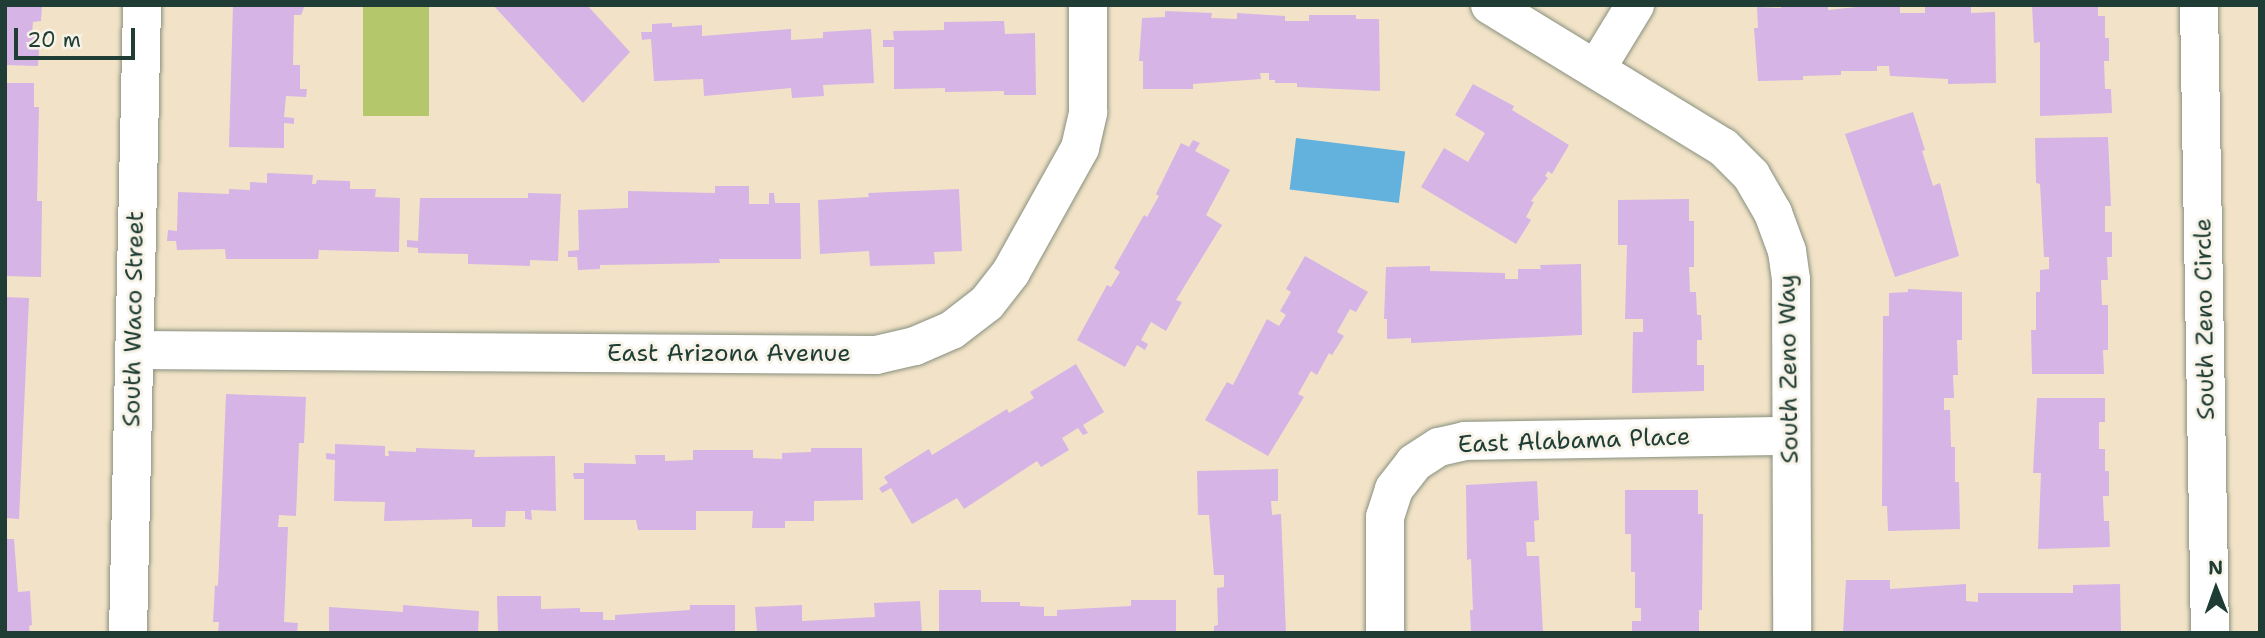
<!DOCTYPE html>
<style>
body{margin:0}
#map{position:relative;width:2265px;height:638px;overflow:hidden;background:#f2e3c8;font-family:"Shantell Sans",sans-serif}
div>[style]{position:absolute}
.green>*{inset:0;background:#b4c76a;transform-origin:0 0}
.water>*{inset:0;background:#63b2dd;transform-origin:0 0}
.building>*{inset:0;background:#d6b4e5}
.roads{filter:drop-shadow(0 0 2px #88907e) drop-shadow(0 0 2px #88907e)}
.minor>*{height:38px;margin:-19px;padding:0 19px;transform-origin:19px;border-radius:19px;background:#fff}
span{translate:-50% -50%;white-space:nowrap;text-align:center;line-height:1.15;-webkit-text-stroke:6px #f7f3e8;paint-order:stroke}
.street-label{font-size:24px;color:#1f3d34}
.frame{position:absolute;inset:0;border:7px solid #1f3d34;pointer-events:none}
.north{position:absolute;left:2181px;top:554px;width:70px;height:70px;-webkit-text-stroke:5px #f7f3e8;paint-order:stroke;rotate:359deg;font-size:19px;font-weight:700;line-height:28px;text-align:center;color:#1f3d34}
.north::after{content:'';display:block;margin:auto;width:24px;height:32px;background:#1f3d34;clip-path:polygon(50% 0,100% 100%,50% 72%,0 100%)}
.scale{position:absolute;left:14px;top:28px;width:121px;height:32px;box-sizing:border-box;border:4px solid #1f3d34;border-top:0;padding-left:9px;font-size:21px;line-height:24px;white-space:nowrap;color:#1f3d34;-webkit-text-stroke:5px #f7f3e8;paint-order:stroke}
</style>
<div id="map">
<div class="green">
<i style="left:363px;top:5px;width:66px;height:111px"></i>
</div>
<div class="water">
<i style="left:1296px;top:138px;width:110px;height:52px;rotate:7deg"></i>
</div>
<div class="building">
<i style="clip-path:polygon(5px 5px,42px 5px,41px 21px,33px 22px,32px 35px,40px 35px,38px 66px,5px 65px)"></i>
<i style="clip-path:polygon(233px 5px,305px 5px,301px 15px,294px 15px,293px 65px,300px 65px,300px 89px,307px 89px,306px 97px,286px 96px,284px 117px,294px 118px,294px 124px,284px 123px,284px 148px,229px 147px)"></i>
<i style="clip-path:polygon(493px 5px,587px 5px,630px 52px,583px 103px)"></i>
<i style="clip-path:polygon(1781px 5px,1828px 5px,1828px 10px,1877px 5px,1900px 7px,1900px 13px,1925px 13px,1925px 7px,1971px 5px,1971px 13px,1995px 12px,1996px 83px,1948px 84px,1948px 79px,1890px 76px,1889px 66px,1877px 66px,1877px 71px,1841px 71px,1841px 75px,1803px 76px,1803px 80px,1758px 81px,1754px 28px,1758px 28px,1757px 7px,1781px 8px)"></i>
<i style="clip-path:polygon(2032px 5px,2098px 5px,2098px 16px,2105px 16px,2105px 38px,2109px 38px,2109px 61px,2104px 61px,2105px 89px,2111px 89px,2112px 113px,2040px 116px,2040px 42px,2034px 43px)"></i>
<i style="clip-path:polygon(1165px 11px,1212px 13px,1211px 18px,1237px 19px,1237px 13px,1285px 16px,1285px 21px,1309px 21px,1309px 15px,1356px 15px,1356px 19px,1379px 19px,1380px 91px,1297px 87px,1297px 83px,1275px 83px,1275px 80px,1269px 80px,1269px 73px,1260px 73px,1261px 79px,1193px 84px,1193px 89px,1143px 89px,1143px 61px,1139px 61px,1142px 18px,1165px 17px)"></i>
<i style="clip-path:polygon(1004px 21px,1005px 34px,1035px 33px,1036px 95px,1004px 95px,1004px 91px,945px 92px,945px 88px,894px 89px,894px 47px,883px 47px,883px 40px,894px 40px,893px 31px,944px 30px,944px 22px)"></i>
<i style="clip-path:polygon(672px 23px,672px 27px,702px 25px,702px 36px,791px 29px,791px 40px,823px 38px,823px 32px,871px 29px,874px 83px,823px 85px,824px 96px,792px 98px,791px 88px,704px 96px,703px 79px,654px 81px,651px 39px,642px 40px,641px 32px,652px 32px,652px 24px)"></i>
<i style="clip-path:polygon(5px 83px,34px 83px,34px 107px,39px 107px,37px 201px,42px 201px,41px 277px,5px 276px)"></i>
<i style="clip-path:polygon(1473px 84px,1514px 106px,1512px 110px,1569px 145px,1552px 174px,1548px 171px,1545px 176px,1548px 178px,1531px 201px,1534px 202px,1526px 217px,1531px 220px,1516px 244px,1421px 187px,1444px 148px,1468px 162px,1485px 133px,1455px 115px)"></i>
<i style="clip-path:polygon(1913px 112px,1925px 150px,1922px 151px,1933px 186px,1940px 183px,1959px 256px,1895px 277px,1845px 134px)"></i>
<i style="clip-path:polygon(2108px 137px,2111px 206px,2105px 206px,2105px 232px,2112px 232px,2112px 257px,2107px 257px,2108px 280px,2101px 280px,2102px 305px,2108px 305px,2108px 350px,2103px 350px,2104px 374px,2032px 374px,2031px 330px,2036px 330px,2036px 292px,2040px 292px,2040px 270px,2049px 269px,2049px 257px,2044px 257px,2040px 184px,2036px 183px,2035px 138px)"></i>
<i style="clip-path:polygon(1193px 140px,1200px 143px,1195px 151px,1230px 170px,1206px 215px,1222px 225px,1176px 300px,1182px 302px,1166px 331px,1151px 322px,1141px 340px,1148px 344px,1145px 350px,1137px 345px,1125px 367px,1077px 340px,1107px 285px,1111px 287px,1120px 272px,1114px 268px,1144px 215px,1147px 217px,1159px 196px,1156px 194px,1181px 143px,1189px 147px)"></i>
<i style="clip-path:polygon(267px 173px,313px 175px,312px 184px,316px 184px,317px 180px,350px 181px,350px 189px,376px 189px,375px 197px,400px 198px,399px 252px,319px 250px,318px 259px,226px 259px,225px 249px,177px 250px,176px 241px,167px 241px,168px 230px,177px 231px,178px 192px,229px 194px,229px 189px,250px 190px,250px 182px,267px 183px)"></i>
<i style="clip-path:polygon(715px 186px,749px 186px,749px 204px,769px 204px,769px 193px,774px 193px,775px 203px,800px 203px,801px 259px,719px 259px,720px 263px,600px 265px,600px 269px,578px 270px,577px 257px,568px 257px,568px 251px,579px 250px,578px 210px,628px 208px,628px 191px,715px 193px)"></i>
<i style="clip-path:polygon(959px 189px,962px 251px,934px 252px,935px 264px,870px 266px,869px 251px,820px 254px,818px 200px,869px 197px,868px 193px)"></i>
<i style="clip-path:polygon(528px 193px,561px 194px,558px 261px,530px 260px,530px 266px,468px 264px,468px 254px,418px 253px,418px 248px,407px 247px,407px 240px,418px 241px,420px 198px,528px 198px)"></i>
<i style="clip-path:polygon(1689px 199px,1689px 221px,1694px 221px,1694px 267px,1689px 267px,1690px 292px,1696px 292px,1697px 315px,1701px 315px,1702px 340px,1697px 340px,1697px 365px,1704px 365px,1704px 391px,1632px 393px,1633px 332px,1643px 332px,1643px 319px,1625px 319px,1627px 245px,1618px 245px,1618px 200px)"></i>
<i style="clip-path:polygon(1305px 256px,1368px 292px,1356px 312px,1350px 309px,1337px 332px,1344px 336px,1332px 355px,1329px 353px,1317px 375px,1311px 371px,1298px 394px,1304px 397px,1268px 456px,1205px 420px,1227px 382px,1233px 385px,1267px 319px,1279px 326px,1286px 315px,1280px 311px,1291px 292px,1286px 289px)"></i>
<i style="clip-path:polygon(1581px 264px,1582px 335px,1411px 343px,1411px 338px,1387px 339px,1387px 319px,1384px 319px,1386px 267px,1430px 266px,1430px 271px,1505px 273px,1505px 279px,1518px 279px,1518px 269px,1541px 269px,1540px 265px)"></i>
<i style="clip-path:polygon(1908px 289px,1962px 292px,1962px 340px,1957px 340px,1958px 375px,1953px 375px,1954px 398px,1944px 398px,1944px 410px,1950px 410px,1951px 447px,1955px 447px,1955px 482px,1959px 482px,1960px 529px,1888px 531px,1887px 506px,1882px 506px,1883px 316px,1889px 316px,1889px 293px,1908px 292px)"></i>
<i style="clip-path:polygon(5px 297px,29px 298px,19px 519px,5px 518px)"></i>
<i style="clip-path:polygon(1076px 364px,1104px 412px,1083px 425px,1088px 433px,1083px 435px,1078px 428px,1062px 438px,1069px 450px,1041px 467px,1037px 461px,964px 509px,957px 498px,912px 524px,891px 488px,882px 493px,879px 488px,888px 483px,884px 477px,929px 449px,932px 455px,1007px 409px,1009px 413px,1034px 398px,1030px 392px)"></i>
<i style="clip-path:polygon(226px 394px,306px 397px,304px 443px,299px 443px,296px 516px,279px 515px,278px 527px,288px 527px,284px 622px,298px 623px,297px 633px,218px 633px,219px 622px,213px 622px,215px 585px,218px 586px)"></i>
<i style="clip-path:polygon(2037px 398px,2105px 398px,2105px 422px,2099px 422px,2099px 449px,2105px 449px,2105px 471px,2109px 471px,2109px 496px,2103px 496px,2104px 521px,2109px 521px,2110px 547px,2038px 549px,2041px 473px,2033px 473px)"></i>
<i style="clip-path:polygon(335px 444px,385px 446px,385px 456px,389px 456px,388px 451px,416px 452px,416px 448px,475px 450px,474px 457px,555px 456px,556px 511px,531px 510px,532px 520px,525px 519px,525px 511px,506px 511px,505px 527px,472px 527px,472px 519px,384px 521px,385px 502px,334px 501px,335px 460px,326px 459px,326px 453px,335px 454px)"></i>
<i style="clip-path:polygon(811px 448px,862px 448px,863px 500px,814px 501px,814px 521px,785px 521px,785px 528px,752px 528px,753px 511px,696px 511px,696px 530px,638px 530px,636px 520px,584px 520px,584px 479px,574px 479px,573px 473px,584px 473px,584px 463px,636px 464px,635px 455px,665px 455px,665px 461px,693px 460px,693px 450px,753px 450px,753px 458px,782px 459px,782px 453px,811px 452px)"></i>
<i style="clip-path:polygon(1278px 469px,1278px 501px,1271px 501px,1272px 515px,1281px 514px,1286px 633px,1214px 633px,1214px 626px,1218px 625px,1217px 588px,1224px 587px,1224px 575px,1214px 575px,1209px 515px,1198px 515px,1197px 471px)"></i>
<i style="clip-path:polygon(1537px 481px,1539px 520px,1534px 521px,1535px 542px,1526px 542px,1527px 556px,1539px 556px,1543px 633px,1471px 633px,1470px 610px,1473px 610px,1471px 559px,1467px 560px,1466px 485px)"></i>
<i style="clip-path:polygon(1625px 490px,1698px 490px,1698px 514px,1703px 514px,1702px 610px,1699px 610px,1699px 632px,1632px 633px,1632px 621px,1641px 621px,1641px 608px,1635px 608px,1635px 572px,1631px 572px,1631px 534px,1625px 534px)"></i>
<i style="clip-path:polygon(5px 539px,14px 539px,18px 592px,30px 591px,32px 625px,29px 626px,30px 633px,5px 633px)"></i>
<i style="clip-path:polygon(1846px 580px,1890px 580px,1890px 589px,1966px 584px,1966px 601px,1978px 602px,1978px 593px,2073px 593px,2073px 585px,2120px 584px,2121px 633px,1843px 633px)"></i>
<i style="clip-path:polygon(939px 590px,981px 590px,981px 602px,1020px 602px,1020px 606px,1044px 607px,1044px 616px,1057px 616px,1057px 610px,1131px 606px,1131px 600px,1176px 600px,1176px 633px,939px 633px)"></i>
<i style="clip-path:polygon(497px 596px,541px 596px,541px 609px,580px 608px,580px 612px,603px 612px,603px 620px,615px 620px,615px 615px,690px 610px,690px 605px,735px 605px,735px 633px,498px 633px)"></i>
<i style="clip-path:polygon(920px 601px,922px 633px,757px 633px,755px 607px,802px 605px,802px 621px,875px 617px,874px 603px)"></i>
<i style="clip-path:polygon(403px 605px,479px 611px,478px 633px,329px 633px,329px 607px,403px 612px)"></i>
</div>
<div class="roads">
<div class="minor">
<i style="left:1490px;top:5px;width:273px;rotate:31.4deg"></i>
<i style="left:1723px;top:147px;width:40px;rotate:45deg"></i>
<i style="left:1751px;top:175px;width:44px;rotate:59.9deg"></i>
<i style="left:1773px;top:213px;width:40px;rotate:69.8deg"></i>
<i style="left:1787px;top:251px;width:29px;rotate:82deg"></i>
<i style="left:1791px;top:280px;width:353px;rotate:89.8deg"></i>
<i style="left:2199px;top:5px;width:628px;rotate:89deg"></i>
<i style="left:1596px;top:69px;width:75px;rotate:-58.6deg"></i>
<i style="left:134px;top:350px;width:742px;rotate:0.39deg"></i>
<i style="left:876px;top:355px;width:40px;rotate:-13deg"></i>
<i style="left:915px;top:346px;width:40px;rotate:-23.4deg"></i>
<i style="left:952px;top:330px;width:44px;rotate:-37.6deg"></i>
<i style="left:987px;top:303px;width:39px;rotate:-52deg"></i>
<i style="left:1011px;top:272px;width:142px;rotate:-60.9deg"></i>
<i style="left:1080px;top:148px;width:37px;rotate:-77deg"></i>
<i style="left:1088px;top:112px;width:107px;rotate:-90deg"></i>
<i style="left:128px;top:633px;width:628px;rotate:-88.72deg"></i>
<i style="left:1385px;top:633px;width:116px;rotate:-90deg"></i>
<i style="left:1385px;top:517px;width:29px;rotate:-72deg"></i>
<i style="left:1394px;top:489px;width:33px;rotate:-52deg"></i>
<i style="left:1414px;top:463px;width:30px;rotate:-33deg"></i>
<i style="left:1439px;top:447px;width:27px;rotate:-13deg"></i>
<i style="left:1465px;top:441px;width:325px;rotate:-0.9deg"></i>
</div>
</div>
<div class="street-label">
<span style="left:134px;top:319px;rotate:-89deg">South Waco Street</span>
<span style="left:2205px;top:319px;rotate:-91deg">South Zeno Circle</span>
<span style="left:729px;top:354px">East Arizona Avenue</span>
<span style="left:1789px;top:369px;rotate:-91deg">South Zeno Way</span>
<span style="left:1574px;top:441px;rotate:-2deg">East Alabama Place</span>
</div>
<div class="frame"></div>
<div class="north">N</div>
<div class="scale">20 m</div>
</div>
